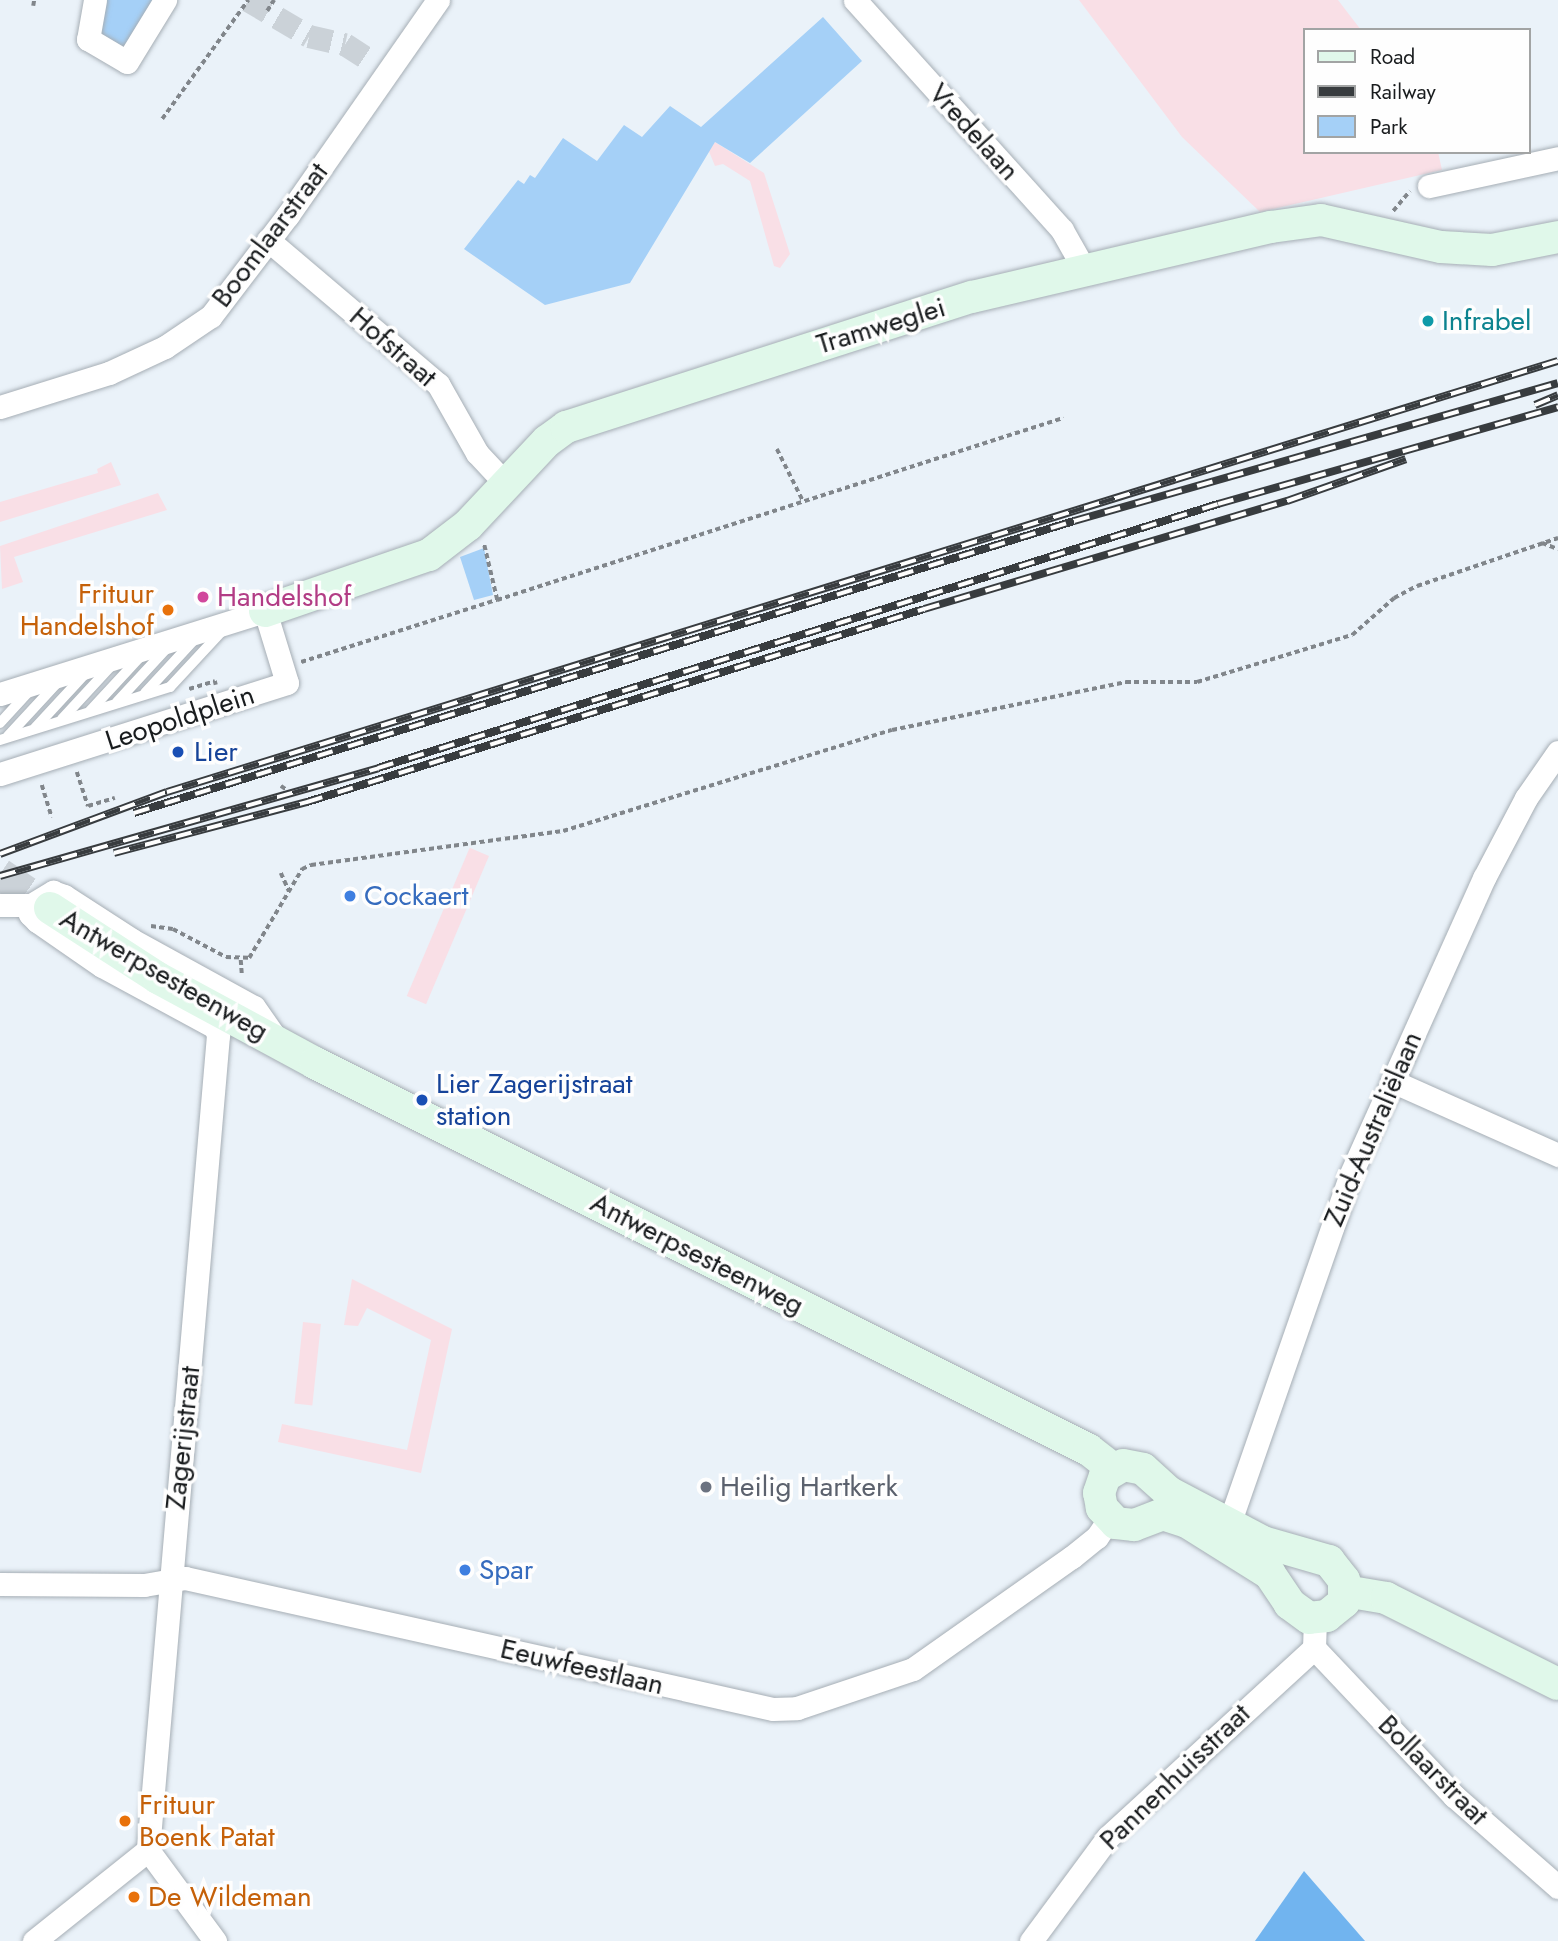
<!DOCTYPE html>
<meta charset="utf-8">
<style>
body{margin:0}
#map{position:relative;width:1558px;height:1941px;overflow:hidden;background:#eaf2f9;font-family:Jost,sans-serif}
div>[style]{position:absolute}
.industrial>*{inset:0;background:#f9dfe6;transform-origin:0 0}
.green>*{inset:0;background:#a5d0f7}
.forest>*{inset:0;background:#71b4ef}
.street-tunnel>*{height:23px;margin-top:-11.5px;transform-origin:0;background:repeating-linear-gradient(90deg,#cbd2d8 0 23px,transparent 0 34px)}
.secondary-tunnel>*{height:32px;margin-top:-16px;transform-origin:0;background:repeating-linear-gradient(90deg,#cbd2d8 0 32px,transparent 0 48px)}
.path>*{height:3.5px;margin-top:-1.75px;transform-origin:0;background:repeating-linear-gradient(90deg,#81868b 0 5px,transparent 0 8.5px)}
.roads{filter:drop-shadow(0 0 2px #a6aeb5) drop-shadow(0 0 2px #a6aeb5)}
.lane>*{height:10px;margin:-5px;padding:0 5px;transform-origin:5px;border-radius:5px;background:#fff}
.street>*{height:23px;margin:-11.5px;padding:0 11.5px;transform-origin:11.5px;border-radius:11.5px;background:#fff}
.secondary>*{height:32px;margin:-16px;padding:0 16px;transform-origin:16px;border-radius:16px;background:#e0f8ea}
.rail>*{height:8px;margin-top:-4px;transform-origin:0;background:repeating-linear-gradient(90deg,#fefefe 0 16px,#383c3f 0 32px);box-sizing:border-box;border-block:2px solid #383c3f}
.dots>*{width:19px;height:19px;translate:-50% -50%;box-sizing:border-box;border:4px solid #fefefe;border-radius:50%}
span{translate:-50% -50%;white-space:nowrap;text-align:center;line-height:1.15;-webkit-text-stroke:7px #fefefe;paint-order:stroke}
.street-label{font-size:28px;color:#191c1e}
.culture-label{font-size:28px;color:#0d838f}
.left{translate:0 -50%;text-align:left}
.food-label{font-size:28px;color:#c56008}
.right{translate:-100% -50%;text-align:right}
.hotel-label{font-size:28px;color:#b23c85}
.transit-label{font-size:28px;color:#164399}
.shop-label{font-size:28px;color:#366cbe}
.worship-label{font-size:28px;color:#5b616d}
.legend{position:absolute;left:1303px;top:28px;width:228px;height:126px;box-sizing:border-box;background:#fefefe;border:2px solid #a2a4a4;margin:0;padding:9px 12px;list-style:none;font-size:21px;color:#191c1e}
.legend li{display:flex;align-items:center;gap:14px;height:35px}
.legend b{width:35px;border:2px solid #a2a4a4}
</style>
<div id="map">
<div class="industrial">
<i style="clip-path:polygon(1079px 0,1338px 0,1361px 30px,1304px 30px,1304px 152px,1438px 152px,1442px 170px,1260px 212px,1182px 137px)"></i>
<i style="clip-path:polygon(715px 142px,764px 173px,790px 254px,780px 268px,774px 266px,750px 181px,723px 164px,715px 166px,708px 149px)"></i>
<i style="clip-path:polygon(111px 462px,121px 485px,0 522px,0 502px,98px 473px,97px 469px)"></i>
<i style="clip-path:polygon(158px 493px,167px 510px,14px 557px,23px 582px,2px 589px,0 546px)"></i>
<i style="left:489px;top:856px;width:161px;height:21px;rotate:113deg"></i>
<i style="clip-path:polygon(352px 1279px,452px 1329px,421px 1473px,278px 1442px,282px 1424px,407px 1450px,431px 1340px,367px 1308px,358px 1326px,344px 1325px)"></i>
<i style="left:303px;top:1322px;width:18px;height:82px;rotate:6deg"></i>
</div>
<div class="green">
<i style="clip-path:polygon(102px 0,157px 0,124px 53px,96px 37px)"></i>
<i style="clip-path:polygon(823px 17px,862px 61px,750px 163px,715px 142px,630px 283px,545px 305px,464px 249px,518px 180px,524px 184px,530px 175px,535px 178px,563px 138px,597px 161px,624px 125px,642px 137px,670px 106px,701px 127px)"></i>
<i style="clip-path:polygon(484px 548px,493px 595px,474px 600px,460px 557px)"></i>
</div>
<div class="forest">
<i style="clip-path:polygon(1304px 1871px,1365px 1941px,1255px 1941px)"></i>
</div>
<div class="street-tunnel">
<i style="left:248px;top:0;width:71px;rotate:30.5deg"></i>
<i style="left:309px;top:36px;width:37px;rotate:13deg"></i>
<i style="left:345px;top:44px;width:33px;rotate:33deg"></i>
</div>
<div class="secondary-tunnel">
<i style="left:0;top:874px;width:60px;rotate:34.2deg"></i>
</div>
<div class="path">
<i style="left:33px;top:6px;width:6px;rotate:-81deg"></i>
<i style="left:267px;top:11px;width:13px;rotate:-58deg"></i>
<i style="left:162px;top:119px;width:147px;rotate:-54.1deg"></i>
<i style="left:1393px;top:211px;width:26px;rotate:-50deg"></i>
<i style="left:777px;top:449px;width:58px;rotate:63.4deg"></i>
<i style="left:1542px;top:543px;width:17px;rotate:21deg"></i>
<i style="left:497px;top:600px;width:595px;rotate:-17.83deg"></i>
<i style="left:301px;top:662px;width:206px;rotate:-17.6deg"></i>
<i style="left:497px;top:600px;width:57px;rotate:-103.3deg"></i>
<i style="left:189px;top:689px;width:27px;rotate:-17deg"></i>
<i style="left:215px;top:681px;width:4px;rotate:76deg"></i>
<i style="left:77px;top:772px;width:36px;rotate:72deg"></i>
<i style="left:88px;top:806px;width:28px;rotate:-17deg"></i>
<i style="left:42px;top:785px;width:34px;rotate:73deg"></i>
<i style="left:281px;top:786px;width:7px;rotate:34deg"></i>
<i style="left:281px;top:873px;width:20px;rotate:66deg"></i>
<i style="left:151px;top:926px;width:22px;rotate:8deg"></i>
<i style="left:173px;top:929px;width:60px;rotate:27.8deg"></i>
<i style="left:226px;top:957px;width:23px;rotate:2deg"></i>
<i style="left:249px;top:958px;width:104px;rotate:-59.2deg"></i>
<i style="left:302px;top:869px;width:10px;rotate:-24deg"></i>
<i style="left:311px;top:865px;width:254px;rotate:-7.7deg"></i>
<i style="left:563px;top:831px;width:344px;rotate:-17.1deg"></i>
<i style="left:892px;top:730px;width:239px;rotate:-11.6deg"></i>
<i style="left:1126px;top:682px;width:71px"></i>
<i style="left:1197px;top:682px;width:162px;rotate:-16.9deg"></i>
<i style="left:1352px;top:635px;width:56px;rotate:-41.4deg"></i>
<i style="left:1394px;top:598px;width:26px;rotate:-28deg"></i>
<i style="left:1417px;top:586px;width:149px;rotate:-18.8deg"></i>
<i style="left:241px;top:960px;width:15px;rotate:86deg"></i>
</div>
<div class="roads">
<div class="lane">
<i style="left:145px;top:693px;width:75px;rotate:-47.2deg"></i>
<i style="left:117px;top:702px;width:75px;rotate:-47.2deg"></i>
<i style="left:90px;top:711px;width:75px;rotate:-47.2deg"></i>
<i style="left:62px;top:719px;width:75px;rotate:-47.2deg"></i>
<i style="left:0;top:723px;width:46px;rotate:-47.6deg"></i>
<i style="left:35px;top:728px;width:75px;rotate:-47.2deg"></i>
<i style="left:8px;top:736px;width:75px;rotate:-47.2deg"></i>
<i style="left:0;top:740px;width:178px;rotate:-17.3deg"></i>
<i style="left:170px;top:687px;width:78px;rotate:-47.1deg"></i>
</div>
<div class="street">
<i style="left:95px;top:0;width:40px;rotate:100deg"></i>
<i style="left:88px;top:39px;width:45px;rotate:30.5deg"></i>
<i style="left:127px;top:62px;width:73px;rotate:-58.5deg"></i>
<i style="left:855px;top:0;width:309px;rotate:48deg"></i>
<i style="left:1062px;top:230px;width:45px;rotate:60.6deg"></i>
<i style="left:1429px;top:186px;width:132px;rotate:-12.2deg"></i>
<i style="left:268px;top:240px;width:223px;rotate:40.3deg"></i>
<i style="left:438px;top:384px;width:79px;rotate:60.5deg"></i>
<i style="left:477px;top:453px;width:26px;rotate:47deg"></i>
<i style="left:0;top:407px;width:114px;rotate:-17.3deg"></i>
<i style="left:109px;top:373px;width:62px;rotate:-24.9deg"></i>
<i style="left:165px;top:347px;width:55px;rotate:-34deg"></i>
<i style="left:211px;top:316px;width:127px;rotate:-52.7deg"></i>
<i style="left:288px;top:215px;width:262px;rotate:-55.1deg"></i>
<i style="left:0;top:694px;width:278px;rotate:-17.4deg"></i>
<i style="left:265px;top:611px;width:75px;rotate:73deg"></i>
<i style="left:287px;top:683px;width:301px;rotate:162.4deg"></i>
<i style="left:0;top:905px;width:31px"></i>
<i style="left:31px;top:905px;width:26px;rotate:-31deg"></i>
<i style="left:53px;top:892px;width:12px;rotate:20deg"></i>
<i style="left:64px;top:896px;width:81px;rotate:32.9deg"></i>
<i style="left:132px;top:940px;width:139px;rotate:28.8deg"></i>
<i style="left:254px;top:1007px;width:40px;rotate:55.1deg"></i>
<i style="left:31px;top:905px;width:9px;rotate:96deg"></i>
<i style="left:30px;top:914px;width:10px;rotate:45deg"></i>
<i style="left:37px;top:921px;width:79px;rotate:34.7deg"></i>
<i style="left:102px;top:966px;width:128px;rotate:28.4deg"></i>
<i style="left:215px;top:1027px;width:9px;rotate:69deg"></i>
<i style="left:218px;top:1035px;width:818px;rotate:94.91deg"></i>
<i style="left:1392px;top:1081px;width:182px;rotate:24deg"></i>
<i style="left:1229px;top:1524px;width:368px;rotate:-70.8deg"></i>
<i style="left:1350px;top:1176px;width:327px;rotate:-65.8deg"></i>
<i style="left:1484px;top:878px;width:90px;rotate:-62.3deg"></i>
<i style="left:1526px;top:798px;width:56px;rotate:-55.2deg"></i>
<i style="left:0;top:1584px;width:144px;rotate:0.4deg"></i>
<i style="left:144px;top:1585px;width:42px;rotate:-9.7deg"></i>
<i style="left:185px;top:1578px;width:602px;rotate:12.56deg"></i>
<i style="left:773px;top:1709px;width:24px;rotate:-2deg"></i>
<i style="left:797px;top:1708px;width:122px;rotate:-18.6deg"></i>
<i style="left:913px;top:1669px;width:194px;rotate:-35.2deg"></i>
<i style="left:1072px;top:1557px;width:32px;rotate:-39deg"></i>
<i style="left:1097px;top:1537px;width:23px;rotate:-56deg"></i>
<i style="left:1314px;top:1648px;width:204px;rotate:46.6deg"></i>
<i style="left:1454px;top:1796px;width:138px;rotate:41.2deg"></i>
<i style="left:148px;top:1850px;width:113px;rotate:53.6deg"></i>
<i style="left:34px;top:1941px;width:146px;rotate:-38.6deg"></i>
<i style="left:1031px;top:1941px;width:129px;rotate:-53.5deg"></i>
<i style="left:1108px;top:1837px;width:280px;rotate:-42.5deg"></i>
<i style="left:1314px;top:1648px;width:30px;rotate:-88deg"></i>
</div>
<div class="secondary">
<i style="left:265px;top:611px;width:173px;rotate:-18.9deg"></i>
<i style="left:429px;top:555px;width:49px;rotate:-37.6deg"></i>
<i style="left:468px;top:525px;width:115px;rotate:-46.8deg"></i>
<i style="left:547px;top:441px;width:24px;rotate:-36deg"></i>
<i style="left:566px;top:427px;width:426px;rotate:-17.8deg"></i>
<i style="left:972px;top:297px;width:307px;rotate:-13.2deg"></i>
<i style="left:1271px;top:227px;width:50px;rotate:-8deg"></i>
<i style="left:1321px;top:220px;width:123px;rotate:12.7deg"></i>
<i style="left:1441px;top:247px;width:51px;rotate:3.4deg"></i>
<i style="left:1492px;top:250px;width:67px;rotate:-11.1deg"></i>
<i style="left:50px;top:908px;width:129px;rotate:32.9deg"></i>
<i style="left:158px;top:978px;width:179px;rotate:28.4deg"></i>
<i style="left:315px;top:1063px;width:865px;rotate:26.57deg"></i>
<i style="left:1089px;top:1450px;width:31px;rotate:38deg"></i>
<i style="left:1123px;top:1465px;width:20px;rotate:11deg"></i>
<i style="left:1143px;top:1469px;width:36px;rotate:42deg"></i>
<i style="left:1170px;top:1493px;width:105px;rotate:27.8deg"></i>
<i style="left:1263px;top:1542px;width:69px;rotate:16.1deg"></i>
<i style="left:1329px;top:1561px;width:24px;rotate:52deg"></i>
<i style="left:1344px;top:1580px;width:22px;rotate:90deg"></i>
<i style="left:1344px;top:1602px;width:22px;rotate:141deg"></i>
<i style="left:1327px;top:1616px;width:18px;rotate:174deg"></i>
<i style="left:1309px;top:1618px;width:24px;rotate:-144deg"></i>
<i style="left:1290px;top:1604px;width:36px;rotate:-124deg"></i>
<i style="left:1270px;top:1574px;width:98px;rotate:-147.9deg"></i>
<i style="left:1187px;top:1522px;width:25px;rotate:-162deg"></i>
<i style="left:1163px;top:1514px;width:31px;rotate:159deg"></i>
<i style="left:1134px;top:1525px;width:18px;rotate:-174deg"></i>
<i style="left:1116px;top:1523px;width:21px;rotate:-133deg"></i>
<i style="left:1102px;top:1508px;width:15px;rotate:-101deg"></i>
<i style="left:1099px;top:1493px;width:18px;rotate:-71deg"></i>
<i style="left:1105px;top:1476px;width:21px;rotate:-31deg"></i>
<i style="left:1345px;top:1591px;width:42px;rotate:9.7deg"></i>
<i style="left:1386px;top:1598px;width:192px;rotate:26.6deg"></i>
</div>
</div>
<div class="rail">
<i style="left:1535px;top:405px;width:25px;rotate:-23deg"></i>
<i style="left:134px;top:813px;width:984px;rotate:-17.26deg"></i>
<i style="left:1074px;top:521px;width:503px;rotate:-15.91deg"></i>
<i style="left:114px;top:853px;width:200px;rotate:-14.8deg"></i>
<i style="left:307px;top:802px;width:646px;rotate:-17.37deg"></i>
<i style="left:924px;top:609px;width:379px;rotate:-16.6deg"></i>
<i style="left:1287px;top:501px;width:126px;rotate:-19.4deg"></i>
<i style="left:0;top:854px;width:178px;rotate:-20.4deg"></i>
<i style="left:167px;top:792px;width:1456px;rotate:-17.22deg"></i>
<i style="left:0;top:876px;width:393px;rotate:-15.9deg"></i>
<i style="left:378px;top:768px;width:881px;rotate:-17.45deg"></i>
<i style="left:1218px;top:504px;width:354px;rotate:-15.9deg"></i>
</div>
<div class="dots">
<i style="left:1428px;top:321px;background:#0f9aa8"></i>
<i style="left:203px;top:597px;background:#d1479c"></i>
<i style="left:168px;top:610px;background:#e8710a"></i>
<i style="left:178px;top:752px;background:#1a4fb4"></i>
<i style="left:350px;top:896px;background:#3f7fe0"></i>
<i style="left:422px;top:1100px;background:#1a4fb4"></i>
<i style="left:706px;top:1487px;background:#6b7280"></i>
<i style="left:465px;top:1570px;background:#3f7fe0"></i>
<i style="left:125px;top:1821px;background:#e8710a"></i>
<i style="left:134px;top:1897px;background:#e8710a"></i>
</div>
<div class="street-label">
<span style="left:974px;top:132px;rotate:48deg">Vredelaan</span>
<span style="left:270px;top:235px;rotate:-53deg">Boomlaarstraat</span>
<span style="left:881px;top:326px;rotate:-17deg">Tramweglei</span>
<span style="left:393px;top:347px;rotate:41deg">Hofstraat</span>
<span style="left:180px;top:718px;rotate:-18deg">Leopoldplein</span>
<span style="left:164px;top:975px;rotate:30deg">Antwerpsesteenweg</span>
<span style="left:1373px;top:1129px;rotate:-67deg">Zuid-Australiëlaan</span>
<span style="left:697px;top:1254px;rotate:27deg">Antwerpsesteenweg</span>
<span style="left:183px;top:1438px;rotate:-84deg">Zagerijstraat</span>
<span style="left:582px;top:1667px;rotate:13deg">Eeuwfeestlaan</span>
<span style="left:1433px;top:1770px;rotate:45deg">Bollaarstraat</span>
<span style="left:1175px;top:1777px;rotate:-44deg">Pannenhuisstraat</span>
</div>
<div class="culture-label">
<span class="left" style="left:1442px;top:321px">Infrabel</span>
</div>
<div class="food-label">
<span class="right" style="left:154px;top:610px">Frituur<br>Handelshof</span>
<span class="left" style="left:139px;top:1821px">Frituur<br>Boenk Patat</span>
<span class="left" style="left:148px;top:1897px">De Wildeman</span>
</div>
<div class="hotel-label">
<span class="left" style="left:217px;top:597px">Handelshof</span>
</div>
<div class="transit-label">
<span class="left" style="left:194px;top:752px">Lier</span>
<span class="left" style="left:436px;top:1100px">Lier Zagerijstraat<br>station</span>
</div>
<div class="shop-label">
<span class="left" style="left:364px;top:896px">Cockaert</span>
<span class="left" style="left:479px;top:1570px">Spar</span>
</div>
<div class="worship-label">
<span class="left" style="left:720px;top:1487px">Heilig Hartkerk</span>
</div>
<ul class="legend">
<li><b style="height:9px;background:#e0f8ea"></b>Road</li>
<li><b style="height:9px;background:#383c3f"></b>Railway</li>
<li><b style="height:19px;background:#a5d0f7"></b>Park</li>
</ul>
</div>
